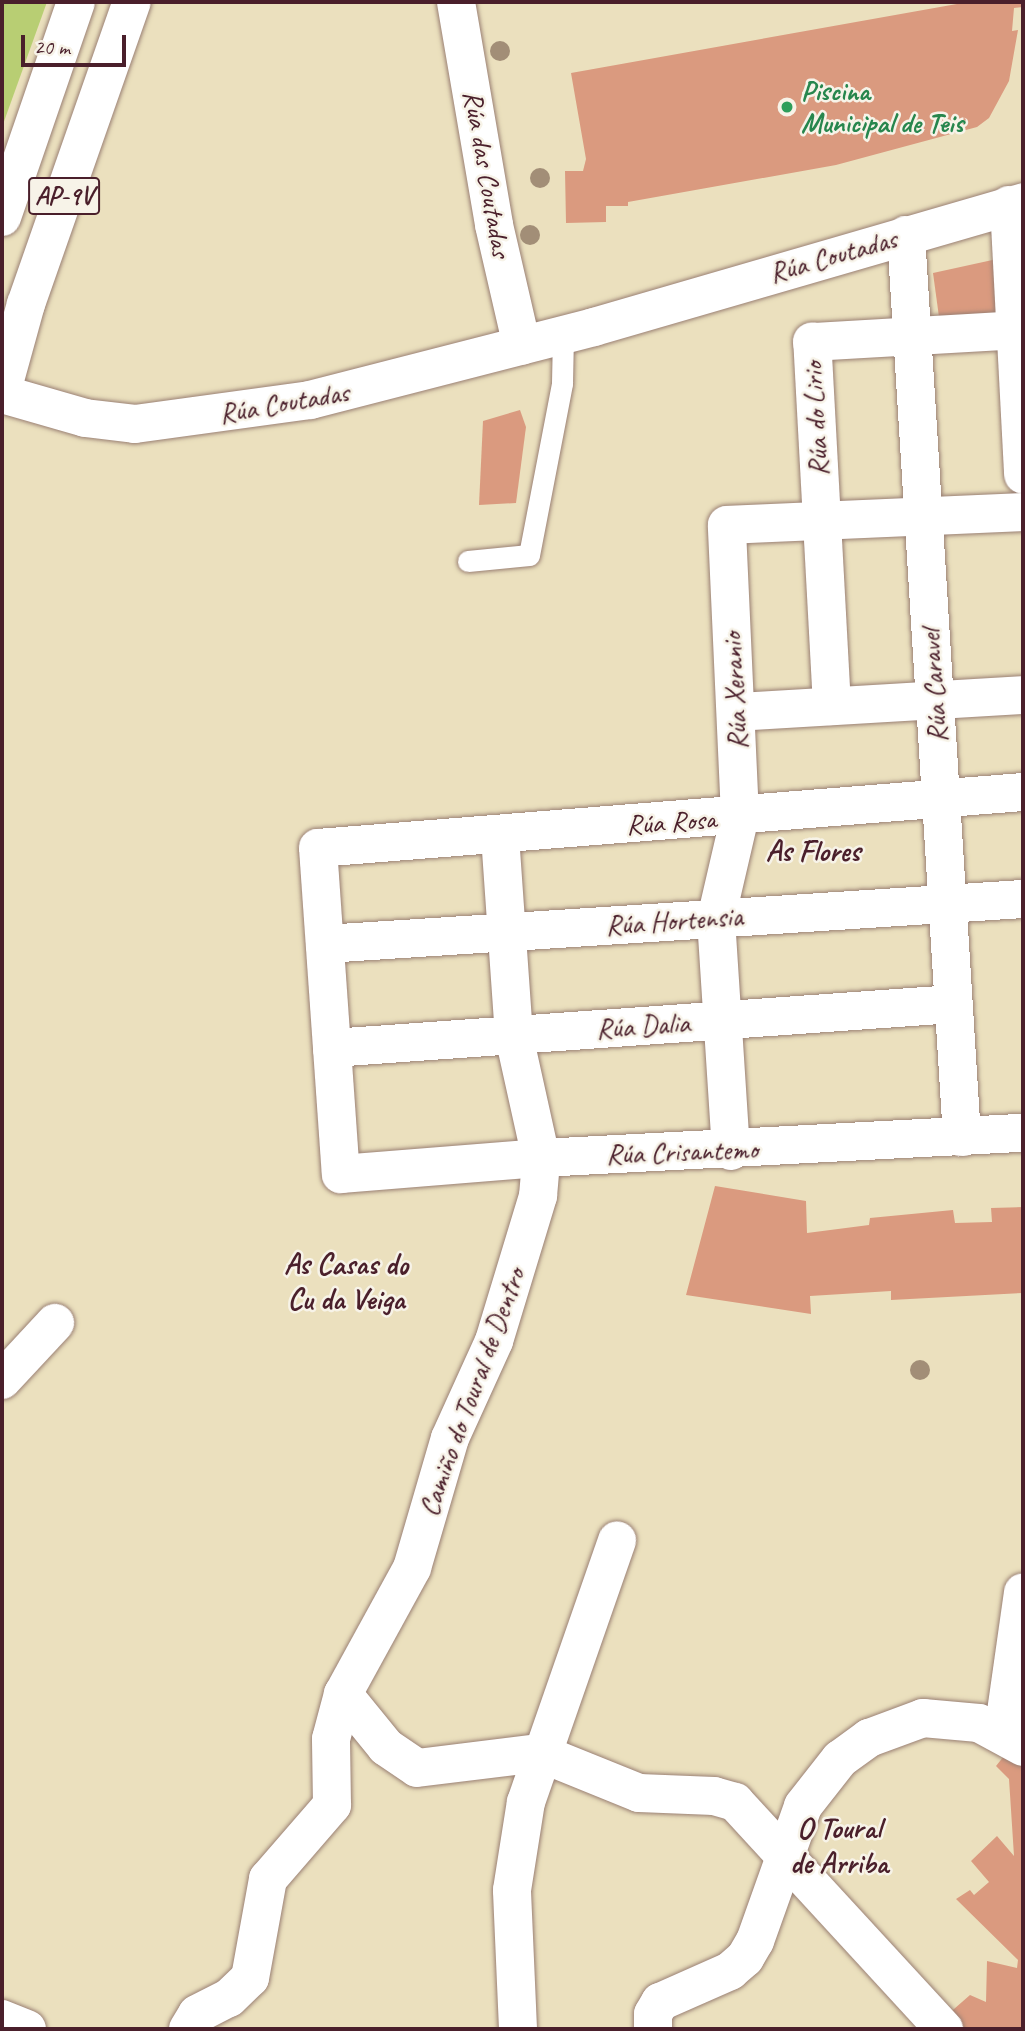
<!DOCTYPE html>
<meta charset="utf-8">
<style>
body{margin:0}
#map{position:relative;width:1025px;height:2031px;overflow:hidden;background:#ebe0be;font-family:Caveat,sans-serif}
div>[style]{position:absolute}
.green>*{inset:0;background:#b8ce73}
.building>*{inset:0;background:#da9a7f}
.roads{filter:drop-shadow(0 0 2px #9a8074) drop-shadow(0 0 2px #9a8074)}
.lane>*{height:21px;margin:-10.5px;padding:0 10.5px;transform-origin:10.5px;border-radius:10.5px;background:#fff}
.street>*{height:38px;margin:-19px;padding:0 19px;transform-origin:19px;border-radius:19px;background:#fff}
.highway>*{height:38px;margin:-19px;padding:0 19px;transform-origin:19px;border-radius:19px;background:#fff}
.trees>*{width:20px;height:20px;margin:-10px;border-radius:50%;background:#a28e77}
.dots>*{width:19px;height:19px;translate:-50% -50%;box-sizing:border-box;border:4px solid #f7f3e8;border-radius:50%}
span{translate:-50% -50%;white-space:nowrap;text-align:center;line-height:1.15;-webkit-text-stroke:5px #f7f3e8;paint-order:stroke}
.shield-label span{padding:2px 5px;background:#f7f3e8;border:2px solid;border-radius:5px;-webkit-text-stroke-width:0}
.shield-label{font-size:26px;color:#4a1f2b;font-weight:700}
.leisure-label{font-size:28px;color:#27864d;font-weight:700}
.left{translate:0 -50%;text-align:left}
.street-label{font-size:28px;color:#4a1f2b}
.neighbourhood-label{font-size:30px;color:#4a1f2b;font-weight:700}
.frame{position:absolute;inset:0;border:4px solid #4a1f2b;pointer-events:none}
.scale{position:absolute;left:21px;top:35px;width:105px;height:32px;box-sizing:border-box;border:4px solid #4a1f2b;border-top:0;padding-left:9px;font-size:21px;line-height:24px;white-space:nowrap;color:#4a1f2b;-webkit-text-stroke:5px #f7f3e8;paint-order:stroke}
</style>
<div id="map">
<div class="green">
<i style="clip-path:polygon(2px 2px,47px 2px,2px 127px)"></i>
</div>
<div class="building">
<i style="clip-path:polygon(968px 2px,1023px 2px,1023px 7px,1014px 8px,1012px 31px,1018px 30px,1009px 81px,989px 118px,977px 127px,836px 165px,628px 202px,628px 206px,606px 206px,606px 222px,566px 223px,565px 171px,583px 171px,586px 159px,571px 73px)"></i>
<i style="clip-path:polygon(997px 259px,1004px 313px,939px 317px,933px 273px)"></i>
<i style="clip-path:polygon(520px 410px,526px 427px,516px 503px,479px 505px,483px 421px)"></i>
<i style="clip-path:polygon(715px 1186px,806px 1201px,807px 1233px,869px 1225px,870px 1218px,953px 1210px,955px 1223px,992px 1222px,991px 1208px,1023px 1207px,1023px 1293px,891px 1300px,891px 1291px,810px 1296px,811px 1314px,686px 1295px)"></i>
<i style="clip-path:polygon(1008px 1751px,1023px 1764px,1023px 2029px,957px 2029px,946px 2016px,970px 1995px,986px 2002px,987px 1961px,1017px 1968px,1018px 1960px,956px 1899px,970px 1890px,974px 1895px,989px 1882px,971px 1861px,997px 1836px,1014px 1856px,1009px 1779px,996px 1766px)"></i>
</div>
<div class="roads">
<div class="lane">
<i style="left:468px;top:561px;width:61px;rotate:-5.6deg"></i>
<i style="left:529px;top:555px;width:175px;rotate:-79.1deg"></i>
<i style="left:562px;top:383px;width:48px;rotate:-88.8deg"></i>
</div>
<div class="street">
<i style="left:456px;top:2px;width:226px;rotate:80.3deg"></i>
<i style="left:494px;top:225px;width:124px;rotate:77deg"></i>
<i style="left:1009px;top:205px;width:270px;rotate:87deg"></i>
<i style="left:906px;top:235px;width:904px;rotate:86.45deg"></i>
<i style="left:2px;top:394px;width:86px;rotate:16.1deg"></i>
<i style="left:85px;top:418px;width:50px;rotate:6.8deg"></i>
<i style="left:135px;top:424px;width:177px;rotate:-7.8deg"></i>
<i style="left:310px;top:400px;width:293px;rotate:-14.4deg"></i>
<i style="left:594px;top:327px;width:447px;rotate:-16.2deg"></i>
<i style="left:832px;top:706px;width:365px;rotate:-93.1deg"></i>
<i style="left:812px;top:342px;width:211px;rotate:-3.3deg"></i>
<i style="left:737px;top:712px;width:287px;rotate:-3.4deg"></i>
<i style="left:1023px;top:792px;width:707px;rotate:175.46deg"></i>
<i style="left:318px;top:848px;width:327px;rotate:86deg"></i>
<i style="left:341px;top:1174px;width:201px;rotate:-4.6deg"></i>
<i style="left:541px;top:1158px;width:483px;rotate:-3deg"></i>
<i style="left:325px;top:944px;width:699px;rotate:-3.69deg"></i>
<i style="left:332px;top:1048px;width:623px;rotate:-4.05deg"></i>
<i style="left:731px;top:1151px;width:232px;rotate:-93.7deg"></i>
<i style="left:716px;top:919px;width:106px;rotate:-76.9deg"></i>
<i style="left:740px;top:816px;width:291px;rotate:-92.6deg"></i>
<i style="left:727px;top:525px;width:296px;rotate:-2.5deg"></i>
<i style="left:2px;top:1380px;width:78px;rotate:-47.1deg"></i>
<i style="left:343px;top:1694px;width:68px;rotate:50.9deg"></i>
<i style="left:386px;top:1747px;width:37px;rotate:34deg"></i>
<i style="left:417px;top:1768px;width:124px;rotate:-7deg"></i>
<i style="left:540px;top:1753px;width:107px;rotate:22deg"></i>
<i style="left:639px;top:1793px;width:75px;rotate:2.3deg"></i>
<i style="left:714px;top:1796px;width:22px;rotate:16deg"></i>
<i style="left:735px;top:1802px;width:309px;rotate:47.4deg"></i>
<i style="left:1003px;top:1733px;width:142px;rotate:-81.9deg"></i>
<i style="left:2px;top:2019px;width:27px;rotate:22deg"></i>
<i style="left:188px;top:2029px;width:17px;rotate:-59deg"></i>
<i style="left:197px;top:2014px;width:36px;rotate:-27deg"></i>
<i style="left:229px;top:1998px;width:29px;rotate:-44deg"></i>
<i style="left:250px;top:1978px;width:101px;rotate:-79.7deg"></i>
<i style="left:268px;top:1879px;width:98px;rotate:-49.1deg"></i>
<i style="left:332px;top:1805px;width:66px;rotate:-90.9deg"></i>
<i style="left:331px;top:1739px;width:47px;rotate:-75.1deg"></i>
<i style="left:343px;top:1694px;width:144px;rotate:-61.3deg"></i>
<i style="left:412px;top:1568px;width:135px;rotate:-73.7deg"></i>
<i style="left:450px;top:1438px;width:107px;rotate:-65.6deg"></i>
<i style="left:494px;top:1341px;width:152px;rotate:-73.1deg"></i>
<i style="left:538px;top:1196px;width:38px;rotate:-85deg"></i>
<i style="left:541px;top:1158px;width:125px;rotate:-102.5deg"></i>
<i style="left:514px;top:1036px;width:202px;rotate:-94deg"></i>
<i style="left:518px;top:2029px;width:139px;rotate:-92.5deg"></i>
<i style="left:512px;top:1890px;width:89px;rotate:-81deg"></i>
<i style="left:526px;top:1802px;width:277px;rotate:-70.8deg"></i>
<i style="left:653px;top:2029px;width:15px;rotate:-90deg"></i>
<i style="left:653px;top:2014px;width:14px;rotate:-60deg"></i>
<i style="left:660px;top:2002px;width:77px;rotate:-23.9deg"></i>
<i style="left:730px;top:1971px;width:20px;rotate:-41deg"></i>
<i style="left:745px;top:1958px;width:20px;rotate:-60deg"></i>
<i style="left:755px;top:1941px;width:143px;rotate:-70.4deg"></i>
<i style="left:803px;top:1806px;width:60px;rotate:-51.8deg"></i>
<i style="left:840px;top:1759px;width:36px;rotate:-36deg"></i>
<i style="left:869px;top:1738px;width:58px;rotate:-20.3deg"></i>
<i style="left:923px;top:1718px;width:56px;rotate:5.1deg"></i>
<i style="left:979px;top:1723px;width:50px;rotate:28.6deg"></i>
</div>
<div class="highway">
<i style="left:2px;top:217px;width:227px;rotate:-71deg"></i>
<i style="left:2px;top:391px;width:90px;rotate:-74.6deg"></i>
<i style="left:26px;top:304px;width:320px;rotate:-70.7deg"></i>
</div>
</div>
<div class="trees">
<i style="left:500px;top:51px"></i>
<i style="left:540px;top:178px"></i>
<i style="left:530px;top:235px"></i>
<i style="left:920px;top:1370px"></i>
</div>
<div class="dots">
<i style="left:787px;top:107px;background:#2e9e5b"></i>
</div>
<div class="shield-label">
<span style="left:64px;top:196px">AP-9V</span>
</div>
<div class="leisure-label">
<span class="left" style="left:801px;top:107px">Piscina<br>Municipal de Teis</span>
</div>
<div class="street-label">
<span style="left:487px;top:174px;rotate:80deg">Rúa das Coutadas</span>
<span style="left:833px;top:256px;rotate:-16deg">Rúa Coutadas</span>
<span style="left:284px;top:403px;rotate:-10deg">Rúa Coutadas</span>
<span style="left:816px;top:419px;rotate:-93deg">Rúa do Lirio</span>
<span style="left:934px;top:686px;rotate:-94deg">Rúa Caravel</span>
<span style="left:735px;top:691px;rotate:-93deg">Rúa Xeranio</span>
<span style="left:671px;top:822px;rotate:-4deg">Rúa Rosa</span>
<span style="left:674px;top:921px;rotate:-4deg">Rúa Hortensia</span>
<span style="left:643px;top:1026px;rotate:-4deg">Rúa Dalia</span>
<span style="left:682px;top:1152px;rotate:-2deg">Rúa Crisantemo</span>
<span style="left:472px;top:1392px;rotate:-70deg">Camiño do Toural de Dentro</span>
</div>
<div class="neighbourhood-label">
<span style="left:813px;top:851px">As Flores</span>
<span style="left:346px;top:1281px">As Casas do<br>Cu da Veiga</span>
<span style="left:839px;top:1845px">O Toural<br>de Arriba</span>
</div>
<div class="frame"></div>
<div class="scale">20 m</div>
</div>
